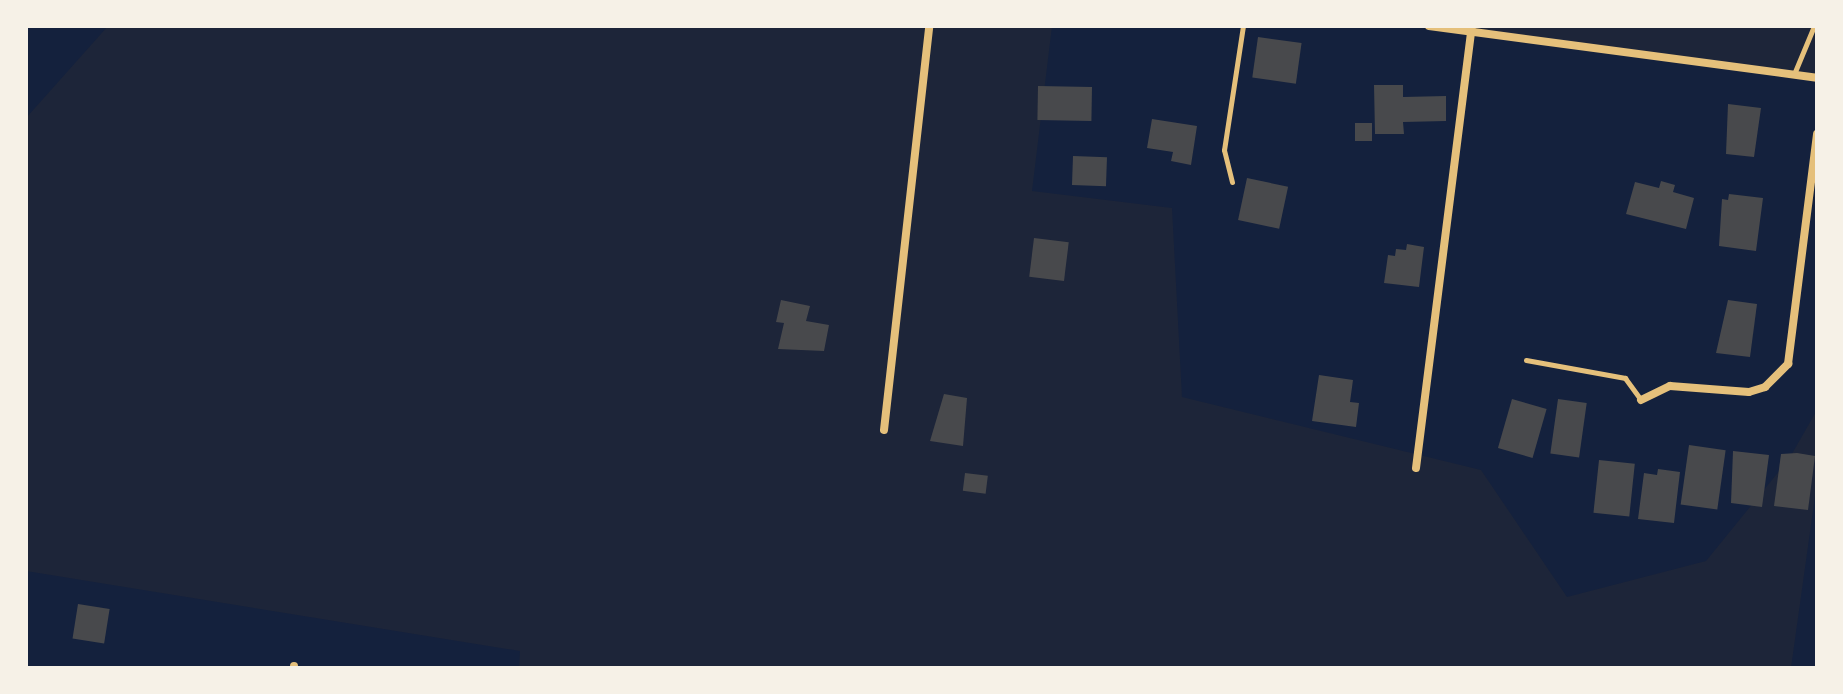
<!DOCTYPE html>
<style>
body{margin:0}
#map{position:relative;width:1843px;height:694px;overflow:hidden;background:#14213d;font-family:Arial,sans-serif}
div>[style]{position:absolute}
.green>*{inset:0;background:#1d2539}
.building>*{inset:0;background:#48494c;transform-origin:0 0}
.service>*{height:5px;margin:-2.5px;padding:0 2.5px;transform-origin:2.5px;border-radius:2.5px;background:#e5c07b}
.minor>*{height:8px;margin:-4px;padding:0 4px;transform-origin:4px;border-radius:4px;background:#e5c07b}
span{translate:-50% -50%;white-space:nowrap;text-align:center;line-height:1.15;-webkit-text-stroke:7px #f6f1e7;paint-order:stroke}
.frame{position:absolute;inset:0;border:28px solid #f6f1e7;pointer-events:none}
</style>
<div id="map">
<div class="green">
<i style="clip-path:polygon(108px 26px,1052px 26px,1032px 191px,1172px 208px,1182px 397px,1481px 470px,1567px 597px,1706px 561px,1789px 459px,1817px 410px,1817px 482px,1791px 668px,519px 668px,520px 651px,26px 571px,26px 118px)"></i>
<i style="clip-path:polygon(1472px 26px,1817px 26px,1817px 78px,1471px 31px)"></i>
</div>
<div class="building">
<i style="left:1258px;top:37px;width:44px;height:41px;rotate:8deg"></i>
<i style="clip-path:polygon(1374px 85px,1403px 85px,1403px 97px,1446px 96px,1446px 121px,1403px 122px,1404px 134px,1375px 134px)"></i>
<i style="left:1038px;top:86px;width:54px;height:34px;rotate:1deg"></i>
<i style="clip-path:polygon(1728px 104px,1761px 108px,1754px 157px,1726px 154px)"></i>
<i style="clip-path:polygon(1152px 119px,1197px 126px,1191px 165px,1171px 161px,1173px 152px,1147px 148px)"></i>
<i style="left:1355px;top:123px;width:17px;height:18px"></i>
<i style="left:1073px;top:156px;width:34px;height:29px;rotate:2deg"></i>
<i style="left:1247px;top:178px;width:42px;height:43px;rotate:12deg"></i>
<i style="clip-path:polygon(1661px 181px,1675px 185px,1673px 192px,1694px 198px,1686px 229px,1626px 214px,1635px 182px,1659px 188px)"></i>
<i style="clip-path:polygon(1729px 194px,1763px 198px,1756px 251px,1719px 246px,1722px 199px,1728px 200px)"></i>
<i style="left:1034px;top:238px;width:35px;height:39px;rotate:7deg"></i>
<i style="clip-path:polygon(1407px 244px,1424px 247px,1419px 287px,1384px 283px,1388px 255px,1395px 256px,1396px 249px,1406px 250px)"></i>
<i style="clip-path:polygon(781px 300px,810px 306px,806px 321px,829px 325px,824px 351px,778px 349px,784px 323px,776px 322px)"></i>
<i style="clip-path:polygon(1728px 300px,1757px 304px,1750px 357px,1716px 353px)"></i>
<i style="clip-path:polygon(1319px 375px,1353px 380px,1350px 402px,1359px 403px,1356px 427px,1312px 421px)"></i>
<i style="clip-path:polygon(944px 394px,967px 398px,963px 446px,930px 441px)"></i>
<i style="left:1512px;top:399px;width:36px;height:51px;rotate:16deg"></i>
<i style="left:1558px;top:399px;width:29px;height:55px;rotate:8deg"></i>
<i style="left:1689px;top:445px;width:37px;height:60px;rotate:8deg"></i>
<i style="clip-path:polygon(1733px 451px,1769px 455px,1762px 507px,1731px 503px)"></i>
<i style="clip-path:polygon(1797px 453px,1815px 456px,1808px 510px,1774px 506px,1781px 454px)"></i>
<i style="left:1599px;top:460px;width:36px;height:53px;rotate:6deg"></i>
<i style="clip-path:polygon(1658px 469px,1680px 472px,1674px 523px,1638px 519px,1644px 473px,1657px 475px)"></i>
<i style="left:965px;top:473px;width:23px;height:18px;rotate:7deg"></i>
<i style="left:78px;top:604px;width:32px;height:35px;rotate:9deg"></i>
</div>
<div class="service">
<i style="left:1794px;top:74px;width:52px;rotate:-67.4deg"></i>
<i style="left:1232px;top:182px;width:33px;rotate:-104deg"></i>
<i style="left:1224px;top:150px;width:125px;rotate:-81.3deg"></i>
<i style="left:1526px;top:360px;width:101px;rotate:10.3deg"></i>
<i style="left:1625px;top:378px;width:27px;rotate:54deg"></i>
</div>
<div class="minor">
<i style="left:1429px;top:26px;width:391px;rotate:7.6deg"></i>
<i style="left:1641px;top:400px;width:32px;rotate:-26deg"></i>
<i style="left:1670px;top:386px;width:79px;rotate:4.3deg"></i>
<i style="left:1749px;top:392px;width:17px;rotate:-17deg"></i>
<i style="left:1765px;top:387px;width:33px;rotate:-45deg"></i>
<i style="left:1788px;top:364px;width:232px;rotate:-82.8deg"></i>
<i style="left:884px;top:430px;width:406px;rotate:-83.6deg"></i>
<i style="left:1416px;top:468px;width:446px;rotate:-82.8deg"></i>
<i style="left:294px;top:668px;width:2px;rotate:-90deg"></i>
</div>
<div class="frame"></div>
</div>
